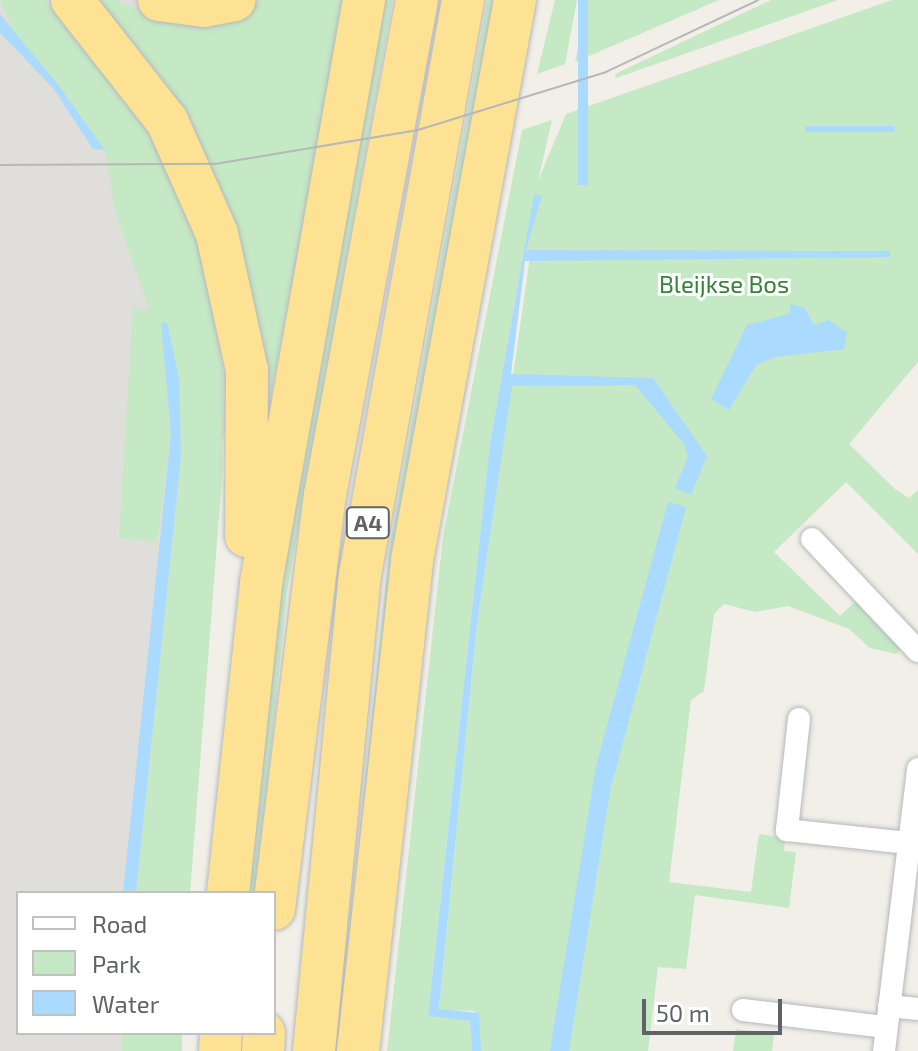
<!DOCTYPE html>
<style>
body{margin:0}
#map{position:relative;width:918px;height:1051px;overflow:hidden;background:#f1efe8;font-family:"Exo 2",sans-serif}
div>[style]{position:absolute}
.industrial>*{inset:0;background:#e0deda}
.green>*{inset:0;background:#c5e8c5;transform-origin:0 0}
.water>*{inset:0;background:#aadaff;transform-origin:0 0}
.stream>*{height:6px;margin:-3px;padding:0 3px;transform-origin:3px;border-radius:3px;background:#aadaff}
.roads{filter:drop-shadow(0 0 2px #b5b8bc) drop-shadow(0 0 2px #b5b8bc)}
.street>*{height:22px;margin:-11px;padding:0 11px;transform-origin:11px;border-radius:11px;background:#fff}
.highway>*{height:42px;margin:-21px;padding:0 21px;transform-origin:21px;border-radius:21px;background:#fde293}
.tram>*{height:2px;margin:-1px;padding:0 1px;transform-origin:1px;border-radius:1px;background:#b6b7b8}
span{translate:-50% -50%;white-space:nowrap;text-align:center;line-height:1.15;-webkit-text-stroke:6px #fff;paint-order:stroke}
.shield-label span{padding:2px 6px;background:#fff;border:2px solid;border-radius:6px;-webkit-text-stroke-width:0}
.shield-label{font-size:22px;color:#5f6368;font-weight:700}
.park-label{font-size:24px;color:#348238}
.legend{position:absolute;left:16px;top:891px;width:260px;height:144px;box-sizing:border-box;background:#fff;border:2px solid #bfc1c3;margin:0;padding:10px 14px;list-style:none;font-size:24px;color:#5f6368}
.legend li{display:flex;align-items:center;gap:16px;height:40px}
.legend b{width:40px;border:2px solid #bfc1c3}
.scale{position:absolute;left:642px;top:999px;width:140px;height:36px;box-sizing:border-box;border:4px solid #5f6368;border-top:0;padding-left:10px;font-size:24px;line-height:28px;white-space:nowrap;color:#5f6368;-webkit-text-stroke:6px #fff;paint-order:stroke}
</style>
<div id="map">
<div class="industrial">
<i style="clip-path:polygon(0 0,317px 0,271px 295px,188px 543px,156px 893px,18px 893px,18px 1033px,143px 1033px,142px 1051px,0 1051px)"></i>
</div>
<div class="green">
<i style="clip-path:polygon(0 0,44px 0,114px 78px,174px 172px,224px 310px,212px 312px,223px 374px,222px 477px,190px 893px,136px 893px,181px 456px,167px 322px,161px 324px,171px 434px,157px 542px,119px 538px,133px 309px,149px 309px,115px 211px,105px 150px,16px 37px)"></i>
<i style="clip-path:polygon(88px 0,115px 0,157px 16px,264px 0,346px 0,263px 438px,262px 363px)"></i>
<i style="clip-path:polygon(376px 0,393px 0,287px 592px,257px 893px,240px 893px,251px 758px)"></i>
<i style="clip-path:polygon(487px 0,505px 0,338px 1051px,389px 550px)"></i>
<i style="clip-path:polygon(555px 0,577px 0,565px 64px,537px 74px)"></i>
<i style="clip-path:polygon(588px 0,719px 0,575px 62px)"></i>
<i style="clip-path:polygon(771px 0,838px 0,616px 78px,615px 74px)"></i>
<i style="clip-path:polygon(892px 0,918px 0,918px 362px,849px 444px,895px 489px,909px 498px,918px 490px,918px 554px,846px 482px,774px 552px,840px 616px,858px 599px,904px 646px,896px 654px,870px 648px,849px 629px,788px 606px,755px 612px,724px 604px,714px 614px,704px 691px,691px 700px,669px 882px,751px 892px,759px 834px,785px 838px,784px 851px,796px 852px,789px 908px,695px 895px,686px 969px,658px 967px,648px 1051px,479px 1051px,475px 1011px,439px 1010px,477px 624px,531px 250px,525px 250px,541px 197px,534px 195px,490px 443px,428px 1015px,470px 1021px,472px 1051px,387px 1051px,443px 537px,522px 130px,552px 120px,538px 181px,566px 114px)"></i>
<i style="clip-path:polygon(736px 1029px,774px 1034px,772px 1051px,733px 1051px)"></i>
<i style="left:122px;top:1033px;width:60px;height:18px"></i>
</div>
<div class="water">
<i style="left:578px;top:0;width:10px;height:185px"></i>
<i style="clip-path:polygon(0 14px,59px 86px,105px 150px,93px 149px,53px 88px,0 33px)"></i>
<i style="clip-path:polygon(534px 194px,542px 196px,526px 250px,890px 251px,890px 257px,525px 261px,511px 374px,653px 378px,707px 456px,691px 495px,675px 488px,688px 457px,684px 444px,635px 385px,512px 386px,477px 624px,439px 1009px,479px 1013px,481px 1051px,472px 1051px,470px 1021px,428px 1016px,490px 443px)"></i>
<i style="clip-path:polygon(791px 304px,804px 307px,814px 325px,829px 320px,847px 333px,844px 349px,775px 357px,756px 365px,729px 410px,711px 399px,747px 325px,789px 314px)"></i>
<i style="clip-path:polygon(167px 322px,179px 378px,181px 456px,136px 893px,123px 893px,171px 434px,161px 323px)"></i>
<i style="clip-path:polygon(668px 502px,686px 507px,610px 791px,569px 1051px,550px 1051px,596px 766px)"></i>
</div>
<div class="stream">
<i style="left:808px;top:129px;width:84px"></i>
</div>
<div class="roads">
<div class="street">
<i style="left:812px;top:539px;width:154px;rotate:46.6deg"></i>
<i style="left:799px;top:719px;width:112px;rotate:96.2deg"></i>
<i style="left:787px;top:830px;width:132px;rotate:6.1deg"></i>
<i style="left:889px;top:1006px;width:29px;rotate:6deg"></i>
<i style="left:743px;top:1010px;width:144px;rotate:6.8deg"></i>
<i style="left:884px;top:1051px;width:284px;rotate:-83.1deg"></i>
</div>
<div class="highway">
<i style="left:72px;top:0;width:154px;rotate:51.9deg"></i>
<i style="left:167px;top:121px;width:124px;rotate:66.1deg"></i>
<i style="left:217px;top:234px;width:139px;rotate:77.6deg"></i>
<i style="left:247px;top:370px;width:166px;rotate:90.3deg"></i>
<i style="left:159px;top:0;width:45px;rotate:7.6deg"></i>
<i style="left:204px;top:6px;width:31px;rotate:-11deg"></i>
<i style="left:228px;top:893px;width:312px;rotate:-83.9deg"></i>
<i style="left:261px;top:583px;width:592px;rotate:-79.98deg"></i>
<i style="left:274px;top:909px;width:417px;rotate:-83deg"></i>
<i style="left:325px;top:495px;width:503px;rotate:-79.47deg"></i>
<i style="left:220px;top:1051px;width:18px;rotate:-87deg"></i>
<i style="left:263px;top:1051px;width:18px;rotate:-87deg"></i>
<i style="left:314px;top:1051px;width:478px;rotate:-84.5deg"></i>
<i style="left:360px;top:575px;width:584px;rotate:-79.84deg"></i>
<i style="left:358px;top:1051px;width:494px;rotate:-83.7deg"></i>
<i style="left:412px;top:560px;width:569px;rotate:-79.58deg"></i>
</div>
</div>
<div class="tram">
<i style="left:0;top:165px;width:215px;rotate:-0.3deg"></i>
<i style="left:215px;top:164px;width:206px;rotate:-9.5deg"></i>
<i style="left:418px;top:130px;width:197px;rotate:-17.1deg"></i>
<i style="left:606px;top:72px;width:168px;rotate:-25.3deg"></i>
</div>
<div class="shield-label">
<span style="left:368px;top:523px">A4</span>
</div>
<div class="park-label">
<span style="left:724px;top:284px">Bleijkse Bos</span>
</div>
<ul class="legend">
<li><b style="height:10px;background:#fff"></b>Road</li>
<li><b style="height:22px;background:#c5e8c5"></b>Park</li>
<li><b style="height:22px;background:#aadaff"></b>Water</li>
</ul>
<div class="scale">50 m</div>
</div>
